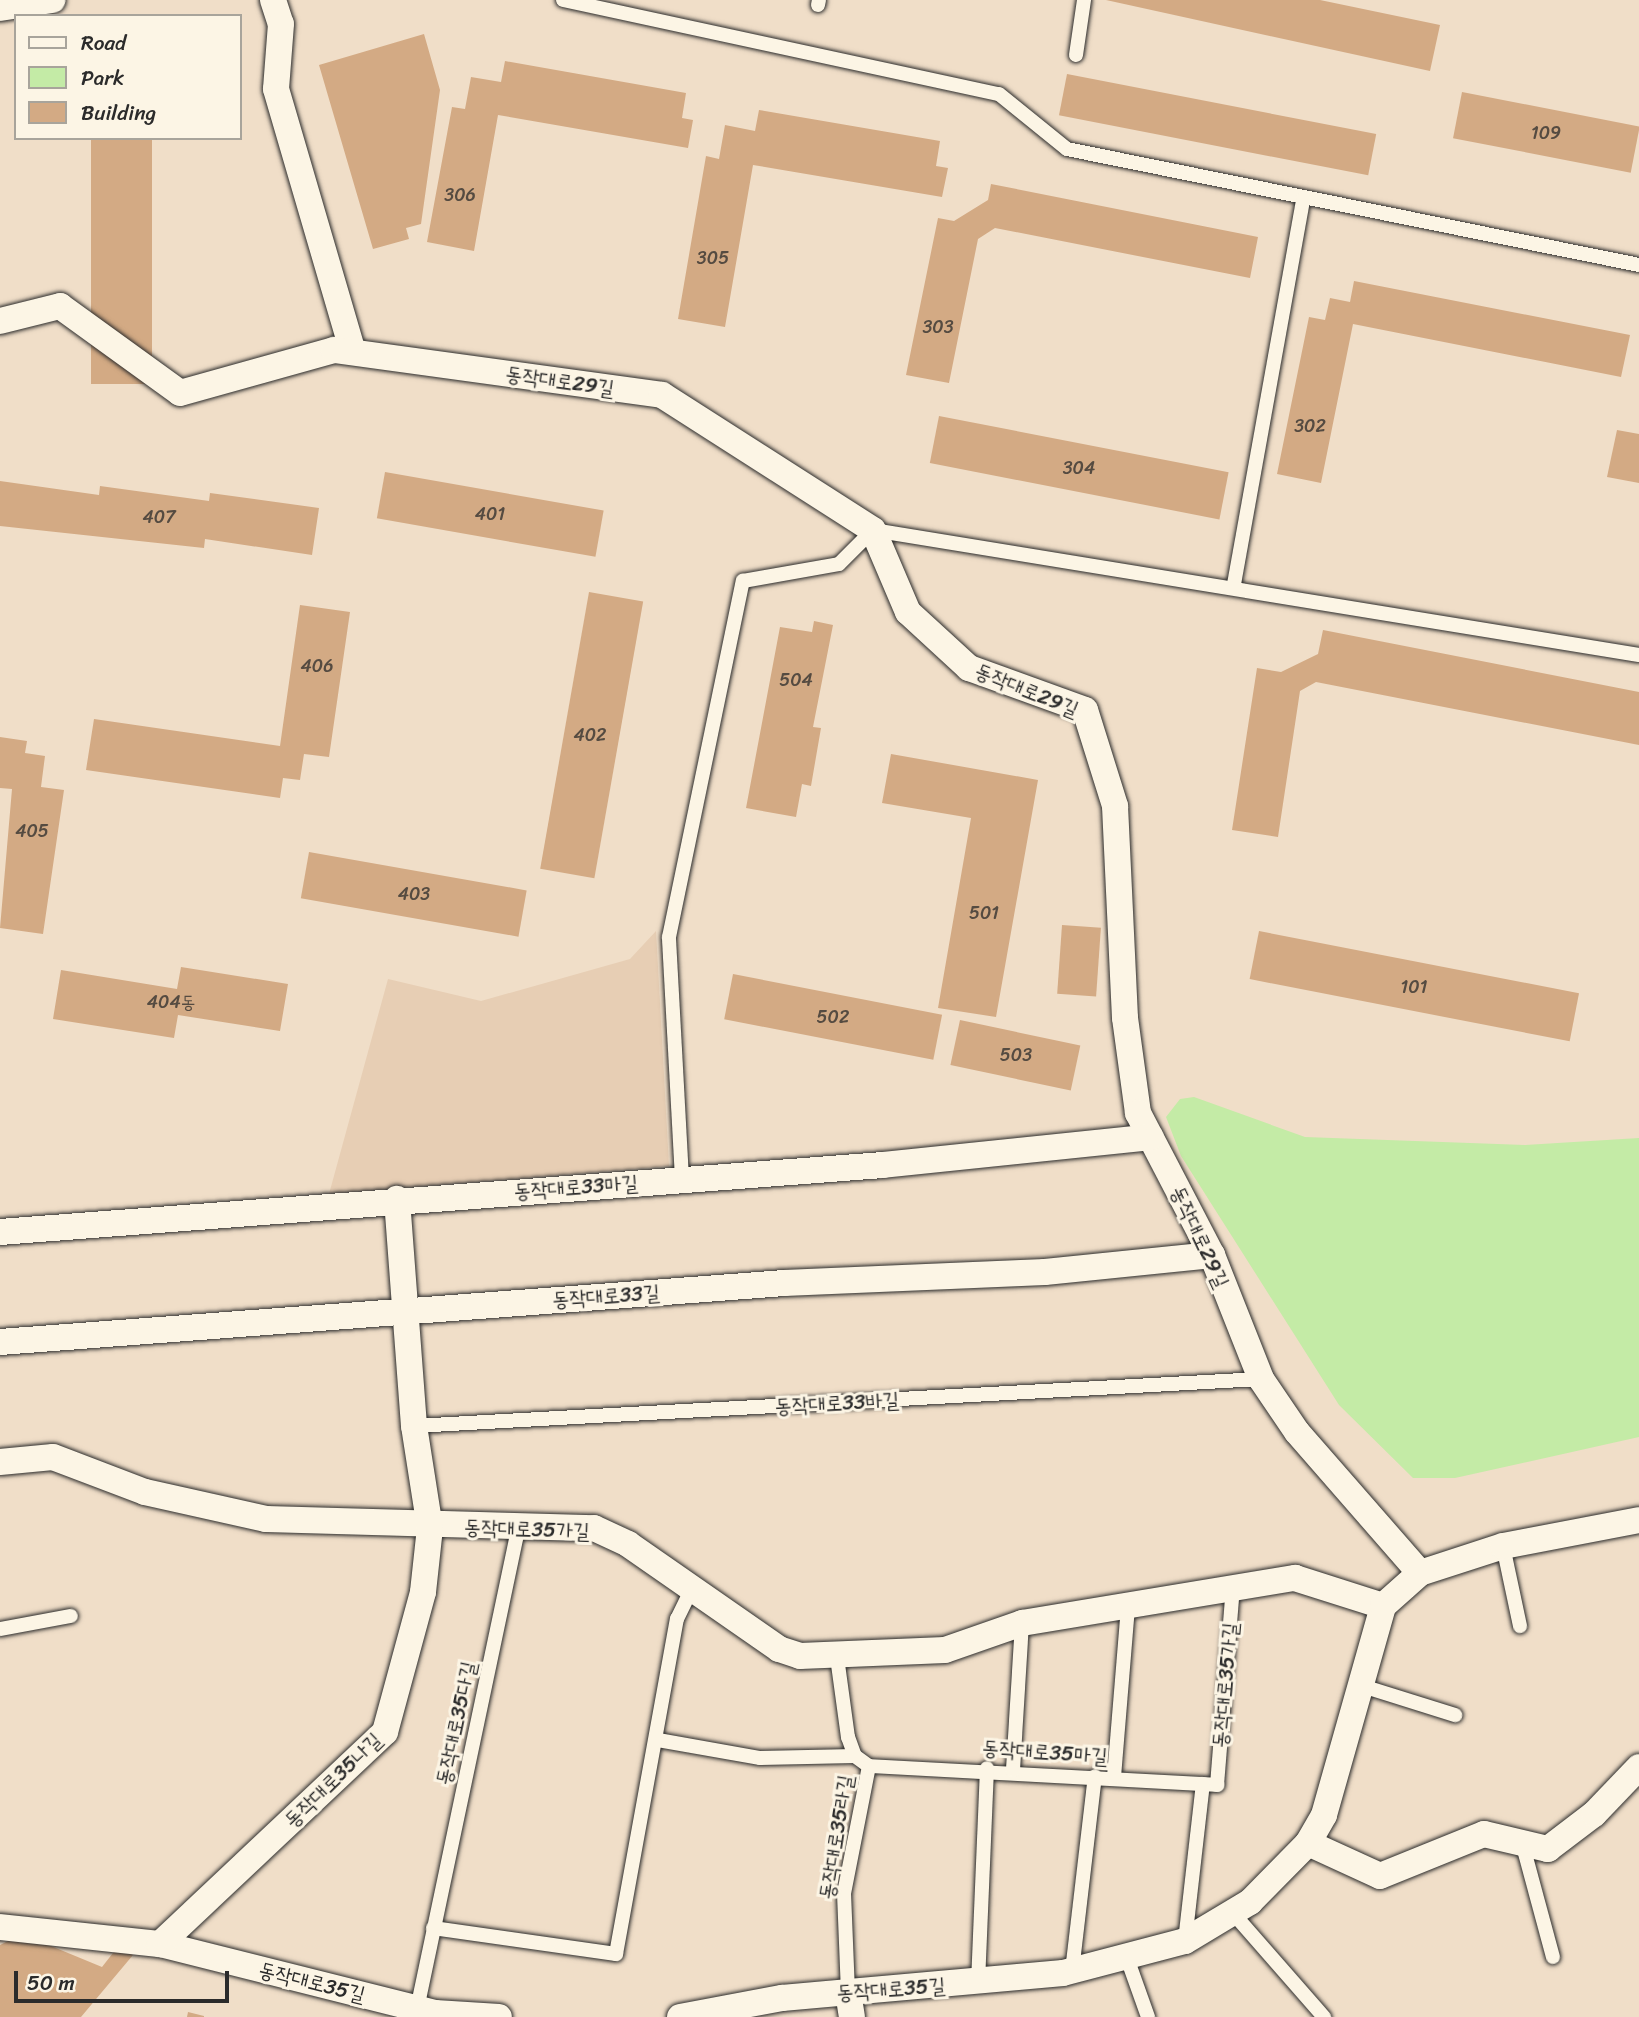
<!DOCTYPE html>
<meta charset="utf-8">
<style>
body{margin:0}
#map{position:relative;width:1639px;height:2017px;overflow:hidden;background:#f0dec8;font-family:Sriracha,"Poor Story",sans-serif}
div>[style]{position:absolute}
.built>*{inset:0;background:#e7ceb4}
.green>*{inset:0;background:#c4eba6}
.building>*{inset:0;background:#d3aa84;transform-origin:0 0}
.roads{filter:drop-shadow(0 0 2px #2b2b2b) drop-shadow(0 0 2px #2b2b2b)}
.lane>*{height:14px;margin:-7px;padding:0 7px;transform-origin:7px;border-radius:7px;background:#fcf5e5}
.street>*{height:26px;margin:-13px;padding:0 13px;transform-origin:13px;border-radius:13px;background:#fcf5e5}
span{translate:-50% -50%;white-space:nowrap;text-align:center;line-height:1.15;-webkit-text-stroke:6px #fcf5e5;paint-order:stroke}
.number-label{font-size:18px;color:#554b41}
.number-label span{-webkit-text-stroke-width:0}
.street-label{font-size:21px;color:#2b2b2b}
.legend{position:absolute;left:14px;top:14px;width:228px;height:126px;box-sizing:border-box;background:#fcf5e5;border:2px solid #a8a49b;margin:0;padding:9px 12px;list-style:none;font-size:21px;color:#2b2b2b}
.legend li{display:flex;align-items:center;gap:14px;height:35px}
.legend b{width:35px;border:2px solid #a8a49b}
.scale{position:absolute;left:14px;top:1971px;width:215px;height:32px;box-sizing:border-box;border:4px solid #2b2b2b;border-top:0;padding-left:9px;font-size:21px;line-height:24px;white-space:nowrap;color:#2b2b2b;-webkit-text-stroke:5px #fcf5e5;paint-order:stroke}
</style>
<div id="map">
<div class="built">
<i style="clip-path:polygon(656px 931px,669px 1166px,329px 1194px,388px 979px,481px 1001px,630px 959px)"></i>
</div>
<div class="green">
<i style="clip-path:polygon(1194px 1097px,1305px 1137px,1525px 1145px,1639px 1138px,1639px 1437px,1455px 1478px,1413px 1478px,1339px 1405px,1181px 1156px,1166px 1117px,1180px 1099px)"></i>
</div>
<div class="building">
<i style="clip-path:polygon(1106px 0,1320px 0,1440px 25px,1430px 71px)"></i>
<i style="clip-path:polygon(424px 34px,440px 90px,421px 224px,406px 228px,409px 239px,373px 249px,319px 65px)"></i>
<i style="clip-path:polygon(505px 61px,686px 93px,682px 118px,693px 120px,688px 148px,498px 115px,474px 251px,427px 242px,452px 107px,465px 109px,471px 77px,501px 82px)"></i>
<i style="left:1067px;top:74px;width:315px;height:42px;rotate:11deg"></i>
<i style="left:1462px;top:92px;width:181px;height:47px;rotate:11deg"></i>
<i style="clip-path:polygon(759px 110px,940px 141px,936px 166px,948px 168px,942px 197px,753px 165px,725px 327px,678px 319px,706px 156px,719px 159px,725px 125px,755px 131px)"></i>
<i style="left:91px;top:138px;width:61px;height:246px"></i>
<i style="clip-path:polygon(991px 184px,1258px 237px,1250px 278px,995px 228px,978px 239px,949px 383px,906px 375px,938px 218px,954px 221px,988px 200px)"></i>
<i style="clip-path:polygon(1354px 281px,1630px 335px,1621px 377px,1353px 324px,1321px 483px,1277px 474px,1309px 317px,1325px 320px,1330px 298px,1350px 302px)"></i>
<i style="left:939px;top:416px;width:295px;height:48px;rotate:11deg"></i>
<i style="clip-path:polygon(1617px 430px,1639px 434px,1639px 483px,1607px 477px)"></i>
<i style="left:385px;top:472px;width:222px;height:47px;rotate:10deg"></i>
<i style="clip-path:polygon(0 481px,99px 495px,100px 486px,209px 501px,210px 493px,319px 508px,312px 555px,205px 539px,204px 548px,0 526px)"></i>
<i style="left:589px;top:592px;width:55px;height:281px;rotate:10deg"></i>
<i style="clip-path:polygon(300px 605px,350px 612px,329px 757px,304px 754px,300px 780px,283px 778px,280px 798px,86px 770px,94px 719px,280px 746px)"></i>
<i style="clip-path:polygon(814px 621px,833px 625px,813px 727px,821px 728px,811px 786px,802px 784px,796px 817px,746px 808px,780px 627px,812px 632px)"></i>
<i style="clip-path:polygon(1323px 630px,1639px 692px,1639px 745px,1316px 682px,1300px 691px,1278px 837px,1232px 830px,1257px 668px,1281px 672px,1318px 654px)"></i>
<i style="clip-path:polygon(0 737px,27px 741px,25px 753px,45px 756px,41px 787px,64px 790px,43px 934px,0 928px,12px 789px,0 788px)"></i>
<i style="clip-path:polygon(891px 754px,1038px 780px,996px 1017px,938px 1008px,971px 818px,882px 803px)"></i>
<i style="left:309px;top:852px;width:221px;height:47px;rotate:10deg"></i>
<i style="left:1062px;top:925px;width:39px;height:69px;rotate:4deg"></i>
<i style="left:1259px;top:931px;width:326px;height:49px;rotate:11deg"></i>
<i style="clip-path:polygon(181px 967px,288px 984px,280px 1031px,178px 1015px,174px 1038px,53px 1019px,61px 970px,177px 989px)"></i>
<i style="left:733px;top:974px;width:213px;height:46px;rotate:11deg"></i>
<i style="left:960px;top:1020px;width:123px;height:46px;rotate:12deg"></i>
<i style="clip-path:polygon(22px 1934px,102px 1967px,120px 1944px,133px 1955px,81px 2017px,0 2017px,0 1945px)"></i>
<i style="clip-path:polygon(188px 2012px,204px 2016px,204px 2017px,187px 2017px)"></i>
</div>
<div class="roads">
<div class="lane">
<i style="left:563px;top:0;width:446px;rotate:12.2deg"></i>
<i style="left:999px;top:94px;width:87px;rotate:39deg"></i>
<i style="left:1067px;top:149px;width:584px;rotate:11.46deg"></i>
<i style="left:818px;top:5px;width:5px;rotate:-79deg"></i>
<i style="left:1076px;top:55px;width:56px;rotate:-81.7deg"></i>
<i style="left:1234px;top:584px;width:391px;rotate:-79.8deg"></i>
<i style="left:682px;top:1179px;width:242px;rotate:-93.1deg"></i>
<i style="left:669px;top:937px;width:364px;rotate:-78.3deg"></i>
<i style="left:743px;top:581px;width:97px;rotate:-10deg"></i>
<i style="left:839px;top:564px;width:48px;rotate:-45deg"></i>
<i style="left:873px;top:530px;width:776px;rotate:9.27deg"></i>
<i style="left:414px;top:1426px;width:848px;rotate:-3.18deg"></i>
<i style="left:1503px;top:1546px;width:82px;rotate:78deg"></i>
<i style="left:0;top:1629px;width:72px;rotate:-10.4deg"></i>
<i style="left:837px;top:1657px;width:81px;rotate:82.2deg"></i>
<i style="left:848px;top:1737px;width:20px;rotate:70deg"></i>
<i style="left:855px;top:1756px;width:17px;rotate:36deg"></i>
<i style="left:869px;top:1766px;width:129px;rotate:101.1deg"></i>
<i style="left:844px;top:1893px;width:99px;rotate:87.7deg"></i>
<i style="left:1359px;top:1685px;width:101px;rotate:17.4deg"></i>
<i style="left:658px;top:1740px;width:104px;rotate:10deg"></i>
<i style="left:760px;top:1758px;width:95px;rotate:-1.2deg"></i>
<i style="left:869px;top:1766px;width:349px;rotate:3.1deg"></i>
<i style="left:1217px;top:1785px;width:200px;rotate:-85.4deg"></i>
<i style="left:1013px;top:1770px;width:147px;rotate:-86.5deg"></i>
<i style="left:1114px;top:1777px;width:172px;rotate:-85.3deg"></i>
<i style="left:1523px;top:1846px;width:115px;rotate:74.9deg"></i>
<i style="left:1232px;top:1912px;width:140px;rotate:48.8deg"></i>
<i style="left:433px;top:1928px;width:185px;rotate:8.1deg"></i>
<i style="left:616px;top:1954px;width:341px;rotate:-79.7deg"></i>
<i style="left:677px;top:1619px;width:32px;rotate:-64deg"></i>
<i style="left:1185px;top:1941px;width:158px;rotate:-83.5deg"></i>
<i style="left:1127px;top:1958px;width:63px;rotate:70.4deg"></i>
<i style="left:1072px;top:1971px;width:196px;rotate:-83.3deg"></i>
<i style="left:978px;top:1983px;width:215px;rotate:-87.6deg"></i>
<i style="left:417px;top:2009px;width:494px;rotate:-78.1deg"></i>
</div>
<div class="street">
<i style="left:273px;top:0;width:25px;rotate:72deg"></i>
<i style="left:281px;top:24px;width:65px;rotate:94.4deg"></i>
<i style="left:276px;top:89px;width:274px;rotate:73.7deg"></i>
<i style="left:0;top:8px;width:53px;rotate:-8.7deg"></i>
<i style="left:0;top:321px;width:62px;rotate:-14deg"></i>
<i style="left:60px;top:306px;width:148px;rotate:35.9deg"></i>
<i style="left:180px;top:393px;width:160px;rotate:-15.6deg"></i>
<i style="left:334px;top:350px;width:331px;rotate:7.8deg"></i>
<i style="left:662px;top:395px;width:250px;rotate:32.6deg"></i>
<i style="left:873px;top:530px;width:89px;rotate:66.9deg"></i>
<i style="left:908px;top:612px;width:83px;rotate:42.6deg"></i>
<i style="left:969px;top:668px;width:123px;rotate:19.9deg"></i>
<i style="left:1085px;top:710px;width:101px;rotate:72.6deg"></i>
<i style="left:1115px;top:806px;width:212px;rotate:87.3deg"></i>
<i style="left:1125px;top:1018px;width:96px;rotate:82.2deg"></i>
<i style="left:1138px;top:1113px;width:160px;rotate:62.5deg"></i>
<i style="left:1212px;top:1255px;width:133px;rotate:68.4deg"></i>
<i style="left:1261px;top:1379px;width:64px;rotate:55.8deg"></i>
<i style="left:1297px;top:1432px;width:187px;rotate:48.9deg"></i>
<i style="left:1420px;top:1573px;width:87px;rotate:-18deg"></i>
<i style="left:1503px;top:1546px;width:138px;rotate:-10.8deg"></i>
<i style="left:0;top:1232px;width:885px;rotate:-4.34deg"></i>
<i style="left:882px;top:1165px;width:270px;rotate:-5.9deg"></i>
<i style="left:0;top:1342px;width:786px;rotate:-4.3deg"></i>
<i style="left:784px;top:1283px;width:261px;rotate:-2.4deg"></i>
<i style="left:1045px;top:1272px;width:168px;rotate:-5.8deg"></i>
<i style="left:0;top:1462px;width:53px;rotate:-5.4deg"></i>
<i style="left:53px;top:1457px;width:98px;rotate:20.8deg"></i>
<i style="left:145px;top:1492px;width:124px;rotate:12.6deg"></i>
<i style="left:266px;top:1519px;width:328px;rotate:1.6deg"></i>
<i style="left:594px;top:1528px;width:38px;rotate:25deg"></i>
<i style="left:628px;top:1544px;width:184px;rotate:34.8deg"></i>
<i style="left:779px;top:1649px;width:22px;rotate:18deg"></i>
<i style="left:800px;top:1656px;width:145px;rotate:-2.4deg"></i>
<i style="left:945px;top:1650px;width:82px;rotate:-19.3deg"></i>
<i style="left:1022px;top:1623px;width:277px;rotate:-9.4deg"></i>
<i style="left:1295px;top:1578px;width:92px;rotate:17.7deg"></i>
<i style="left:1308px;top:1843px;width:79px;rotate:24.6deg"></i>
<i style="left:1380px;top:1876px;width:112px;rotate:-22deg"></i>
<i style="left:1484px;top:1834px;width:66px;rotate:13.2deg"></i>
<i style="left:1548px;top:1849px;width:58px;rotate:-37.3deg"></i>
<i style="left:1594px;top:1814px;width:65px;rotate:-46.2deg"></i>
<i style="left:0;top:1927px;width:161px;rotate:6.1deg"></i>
<i style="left:160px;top:1944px;width:284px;rotate:14.1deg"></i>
<i style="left:435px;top:2013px;width:64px;rotate:3.6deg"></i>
<i style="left:160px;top:1944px;width:309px;rotate:-43.3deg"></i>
<i style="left:385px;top:1732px;width:145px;rotate:-74.8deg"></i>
<i style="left:423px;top:1592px;width:64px;rotate:-83.8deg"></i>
<i style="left:430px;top:1528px;width:103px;rotate:-98.9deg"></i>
<i style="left:414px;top:1426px;width:228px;rotate:-94.3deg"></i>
<i style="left:848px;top:1992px;width:25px;rotate:81deg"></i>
<i style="left:680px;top:2017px;width:104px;rotate:-10.6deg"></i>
<i style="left:782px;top:1998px;width:282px;rotate:-5.1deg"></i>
<i style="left:1063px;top:1973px;width:126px;rotate:-14.7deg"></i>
<i style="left:1185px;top:1941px;width:76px;rotate:-31deg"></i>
<i style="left:1250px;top:1902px;width:83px;rotate:-45.5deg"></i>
<i style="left:1308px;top:1843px;width:32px;rotate:-60deg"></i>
<i style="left:1324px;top:1815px;width:217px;rotate:-74.2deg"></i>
<i style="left:1383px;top:1606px;width:50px;rotate:-41.7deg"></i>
</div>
</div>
<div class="number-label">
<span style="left:1546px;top:133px">109</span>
<span style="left:460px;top:195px">306</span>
<span style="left:713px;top:258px">305</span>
<span style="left:938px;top:327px">303</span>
<span style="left:1310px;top:426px">302</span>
<span style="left:1079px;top:468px">304</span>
<span style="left:490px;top:514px">401</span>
<span style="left:159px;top:517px">407</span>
<span style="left:317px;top:666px">406</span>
<span style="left:796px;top:680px">504</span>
<span style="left:590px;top:735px">402</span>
<span style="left:32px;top:831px">405</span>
<span style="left:414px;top:894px">403</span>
<span style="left:984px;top:913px">501</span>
<span style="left:1414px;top:987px">101</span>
<span style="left:171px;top:1002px">404동</span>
<span style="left:833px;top:1017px">502</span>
<span style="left:1016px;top:1055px">503</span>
</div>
<div class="street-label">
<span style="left:560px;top:381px;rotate:8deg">동작대로29길</span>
<span style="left:1027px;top:690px;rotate:22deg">동작대로29길</span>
<span style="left:576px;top:1187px;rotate:-4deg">동작대로33마길</span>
<span style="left:1200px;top:1237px;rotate:65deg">동작대로29길</span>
<span style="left:606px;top:1296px;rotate:-4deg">동작대로33길</span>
<span style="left:837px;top:1403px;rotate:-3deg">동작대로33바길</span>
<span style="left:527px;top:1529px;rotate:2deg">동작대로35가길</span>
<span style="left:1225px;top:1685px;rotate:-85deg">동작대로35가길</span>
<span style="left:456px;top:1723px;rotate:-78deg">동작대로35다길</span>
<span style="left:1045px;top:1752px;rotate:4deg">동작대로35마길</span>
<span style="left:333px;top:1780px;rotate:-44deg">동작대로35나길</span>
<span style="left:836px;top:1837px;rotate:-81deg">동작대로35라길</span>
<span style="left:312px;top:1982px;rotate:14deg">동작대로35길</span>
<span style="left:891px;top:1989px;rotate:-4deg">동작대로35길</span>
</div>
<ul class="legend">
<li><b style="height:9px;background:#fcf5e5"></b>Road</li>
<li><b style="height:19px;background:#c4eba6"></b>Park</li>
<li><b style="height:19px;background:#d3aa84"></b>Building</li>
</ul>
<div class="scale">50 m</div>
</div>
